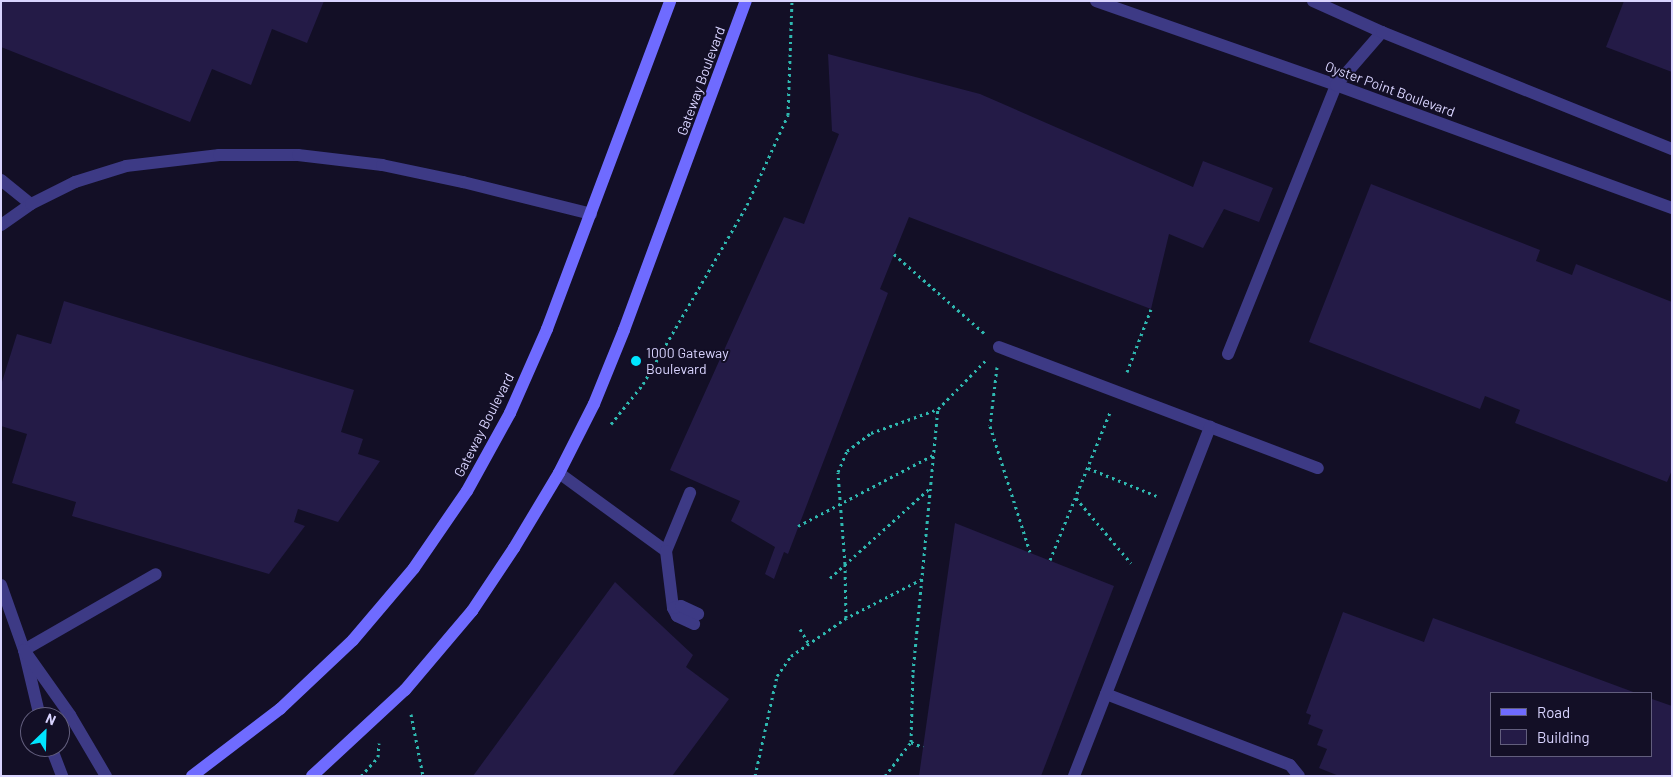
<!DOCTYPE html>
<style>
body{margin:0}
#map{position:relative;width:1673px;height:777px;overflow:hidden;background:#130f26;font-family:Barlow,sans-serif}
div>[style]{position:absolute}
.building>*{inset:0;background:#241b47}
.path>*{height:3px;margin-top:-1.5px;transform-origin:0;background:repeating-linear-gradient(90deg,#2fb8b0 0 2.5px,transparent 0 6.5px)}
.service>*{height:12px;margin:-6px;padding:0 6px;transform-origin:6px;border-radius:6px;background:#3d3a85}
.tertiary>*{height:12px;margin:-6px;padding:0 6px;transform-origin:6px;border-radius:6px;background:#3d3a85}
.secondary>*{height:12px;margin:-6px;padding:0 6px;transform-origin:6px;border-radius:6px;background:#6f6bff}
.dots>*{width:14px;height:14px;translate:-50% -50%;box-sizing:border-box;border:2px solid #130f26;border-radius:50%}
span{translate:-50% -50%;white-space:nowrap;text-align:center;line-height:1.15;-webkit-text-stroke:4px #130f26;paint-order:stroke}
.street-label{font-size:14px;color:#d9d4ff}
.poi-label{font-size:14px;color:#d9d4ff}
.left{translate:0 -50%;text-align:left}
.frame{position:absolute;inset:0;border:2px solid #d9d4ff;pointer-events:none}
.legend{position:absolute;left:1490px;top:692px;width:162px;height:65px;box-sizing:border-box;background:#130f26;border:1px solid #625e7d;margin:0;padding:6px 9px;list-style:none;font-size:15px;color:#d9d4ff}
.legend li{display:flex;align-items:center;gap:10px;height:25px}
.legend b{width:25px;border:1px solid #625e7d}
.north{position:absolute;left:20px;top:707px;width:50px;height:50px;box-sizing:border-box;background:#130f26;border:1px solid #625e7d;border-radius:50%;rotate:24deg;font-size:14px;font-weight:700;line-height:20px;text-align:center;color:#d9d4ff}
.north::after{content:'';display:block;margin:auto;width:18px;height:22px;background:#00e5ff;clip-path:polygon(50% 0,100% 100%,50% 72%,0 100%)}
</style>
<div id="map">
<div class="building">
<i style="clip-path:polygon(1px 1px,324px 1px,307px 43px,272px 29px,251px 85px,212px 69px,190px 122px,1px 47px)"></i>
<i style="clip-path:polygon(1624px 1px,1672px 1px,1672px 72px,1606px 47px)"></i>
<i style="clip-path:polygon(828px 54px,980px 94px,1193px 187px,1203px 161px,1273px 188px,1259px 222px,1224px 209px,1203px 248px,1169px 234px,1151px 309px,909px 217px,880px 289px,888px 293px,788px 554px,784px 552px,774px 579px,765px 574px,775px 547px,731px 521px,740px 501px,670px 470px,784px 217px,804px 224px,839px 134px,832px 131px)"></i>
<i style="clip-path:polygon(1371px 184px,1540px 250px,1536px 261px,1572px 275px,1576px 264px,1672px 302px,1672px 470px,1667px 482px,1515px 423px,1520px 410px,1485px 396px,1480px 409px,1309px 342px)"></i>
<i style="clip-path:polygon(64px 301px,354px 390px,341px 432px,363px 439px,358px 454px,380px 461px,338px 522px,298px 509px,294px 522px,305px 526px,269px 574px,72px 516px,76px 502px,12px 483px,27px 434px,1px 426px,1px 385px,17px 334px,51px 344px)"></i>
<i style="clip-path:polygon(955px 523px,1114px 586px,1041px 776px,919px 776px)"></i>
<i style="clip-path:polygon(615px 582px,693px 655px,686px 667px,729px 699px,672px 776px,473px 776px)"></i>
<i style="clip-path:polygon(1343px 612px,1424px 642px,1433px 618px,1636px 693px,1492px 693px,1492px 756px,1652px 756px,1652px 699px,1672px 706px,1672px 776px,1339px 776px,1319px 768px,1327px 749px,1317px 745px,1323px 730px,1308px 724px,1311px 715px,1306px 713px)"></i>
</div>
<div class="path">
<i style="left:894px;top:254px;width:120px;rotate:41.3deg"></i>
<i style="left:997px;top:367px;width:59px;rotate:96.8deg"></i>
<i style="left:990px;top:426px;width:132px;rotate:72.4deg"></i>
<i style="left:1127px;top:372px;width:67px;rotate:-69.1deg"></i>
<i style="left:611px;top:424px;width:51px;rotate:-51.3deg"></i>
<i style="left:643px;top:384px;width:207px;rotate:-59.8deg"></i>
<i style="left:747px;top:205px;width:99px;rotate:-65.5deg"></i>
<i style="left:788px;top:115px;width:114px;rotate:-88deg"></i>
<i style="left:1088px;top:468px;width:74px;rotate:22.1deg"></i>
<i style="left:1076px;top:498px;width:85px;rotate:49.8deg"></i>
<i style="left:798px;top:526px;width:153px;rotate:-27.7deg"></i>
<i style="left:1050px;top:560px;width:162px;rotate:-67.9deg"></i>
<i style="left:830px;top:578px;width:135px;rotate:-42deg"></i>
<i style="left:922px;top:579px;width:85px;rotate:152.8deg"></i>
<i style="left:846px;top:618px;width:54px;rotate:-91.1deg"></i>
<i style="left:845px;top:564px;width:92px;rotate:-94.4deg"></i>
<i style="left:838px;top:472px;width:23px;rotate:-67deg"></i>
<i style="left:847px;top:451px;width:30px;rotate:-37deg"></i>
<i style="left:871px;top:433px;width:71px;rotate:-19.7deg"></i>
<i style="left:800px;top:629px;width:17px;rotate:59deg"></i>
<i style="left:411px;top:714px;width:63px;rotate:79deg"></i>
<i style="left:911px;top:742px;width:13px;rotate:23deg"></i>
<i style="left:361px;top:776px;width:25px;rotate:-48deg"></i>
<i style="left:378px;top:757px;width:14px;rotate:-86deg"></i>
<i style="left:755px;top:776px;width:102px;rotate:-77.6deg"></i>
<i style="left:777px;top:676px;width:24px;rotate:-55deg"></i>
<i style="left:791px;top:656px;width:67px;rotate:-34.6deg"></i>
<i style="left:885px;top:776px;width:43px;rotate:-52.6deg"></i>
<i style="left:911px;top:742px;width:70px;rotate:-88.4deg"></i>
<i style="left:913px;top:672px;width:264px;rotate:-84.6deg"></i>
<i style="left:938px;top:409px;width:69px;rotate:-45.6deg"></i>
</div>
<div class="service">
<i style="left:1px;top:180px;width:38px;rotate:39deg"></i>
<i style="left:1px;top:225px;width:37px;rotate:-35deg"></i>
<i style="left:31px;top:204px;width:49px;rotate:-26.6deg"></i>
<i style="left:75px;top:182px;width:53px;rotate:-17.4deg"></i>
<i style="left:126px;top:166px;width:94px;rotate:-6.7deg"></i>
<i style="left:219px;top:155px;width:79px"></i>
<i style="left:298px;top:155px;width:85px;rotate:6.8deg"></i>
<i style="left:382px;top:165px;width:83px;rotate:11.9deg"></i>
<i style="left:463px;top:182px;width:132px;rotate:14deg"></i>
<i style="left:999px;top:347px;width:341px;rotate:20.8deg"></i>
<i style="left:1228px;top:354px;width:290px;rotate:-68.1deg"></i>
<i style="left:1336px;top:85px;width:70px;rotate:-49deg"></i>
<i style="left:559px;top:473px;width:132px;rotate:36.1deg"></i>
<i style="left:666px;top:551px;width:63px;rotate:-67.5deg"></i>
<i style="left:666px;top:551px;width:57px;rotate:83deg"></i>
<i style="left:673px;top:608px;width:9px;rotate:63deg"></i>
<i style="left:677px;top:616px;width:19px;rotate:25deg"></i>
<i style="left:1px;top:585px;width:69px;rotate:70.5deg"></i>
<i style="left:24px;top:650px;width:69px;rotate:76.6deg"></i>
<i style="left:673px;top:608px;width:8px;rotate:-14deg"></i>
<i style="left:681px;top:606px;width:19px;rotate:25deg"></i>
<i style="left:24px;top:650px;width:152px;rotate:-29.9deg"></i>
<i style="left:24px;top:650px;width:80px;rotate:54.7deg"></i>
<i style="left:70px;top:715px;width:71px;rotate:59.5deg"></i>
<i style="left:1106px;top:694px;width:197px;rotate:21.1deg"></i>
<i style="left:1290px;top:765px;width:14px;rotate:51deg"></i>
<i style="left:51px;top:747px;width:31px;rotate:69deg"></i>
<i style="left:1074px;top:776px;width:375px;rotate:-68.7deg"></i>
</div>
<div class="tertiary">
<i style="left:1096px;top:1px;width:254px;rotate:19.3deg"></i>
<i style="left:1336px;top:85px;width:358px;rotate:20.1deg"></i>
<i style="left:1313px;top:1px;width:76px;rotate:24.2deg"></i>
<i style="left:1382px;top:32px;width:313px;rotate:22deg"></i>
</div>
<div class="secondary">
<i style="left:192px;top:776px;width:111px;rotate:-37.3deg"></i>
<i style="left:280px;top:709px;width:100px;rotate:-43.4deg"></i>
<i style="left:353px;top:640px;width:94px;rotate:-49.7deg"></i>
<i style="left:414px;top:568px;width:93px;rotate:-55.5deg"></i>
<i style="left:467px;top:491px;width:89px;rotate:-61.1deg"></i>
<i style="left:510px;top:413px;width:92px;rotate:-66.2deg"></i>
<i style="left:547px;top:329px;width:350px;rotate:-69.4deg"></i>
<i style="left:312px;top:776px;width:127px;rotate:-42.8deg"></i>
<i style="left:405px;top:690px;width:104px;rotate:-49.7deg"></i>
<i style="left:472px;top:611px;width:76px;rotate:-56.3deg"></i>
<i style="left:514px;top:548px;width:87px;rotate:-59deg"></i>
<i style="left:559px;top:473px;width:77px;rotate:-63.1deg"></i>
<i style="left:594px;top:404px;width:80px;rotate:-67.9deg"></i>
<i style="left:624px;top:330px;width:351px;rotate:-69.7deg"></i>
</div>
<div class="dots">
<i style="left:636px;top:361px;background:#00e5ff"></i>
</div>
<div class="street-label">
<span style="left:701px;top:81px;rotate:-70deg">Gateway Boulevard</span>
<span style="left:1390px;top:89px;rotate:20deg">Oyster Point Boulevard</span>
<span style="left:484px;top:425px;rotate:-63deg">Gateway Boulevard</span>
</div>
<div class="poi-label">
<span class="left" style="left:646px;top:361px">1000 Gateway<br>Boulevard</span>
</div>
<div class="frame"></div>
<ul class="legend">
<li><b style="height:6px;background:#6f6bff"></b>Road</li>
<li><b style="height:14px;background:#241b47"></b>Building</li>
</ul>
<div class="north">N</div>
</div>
